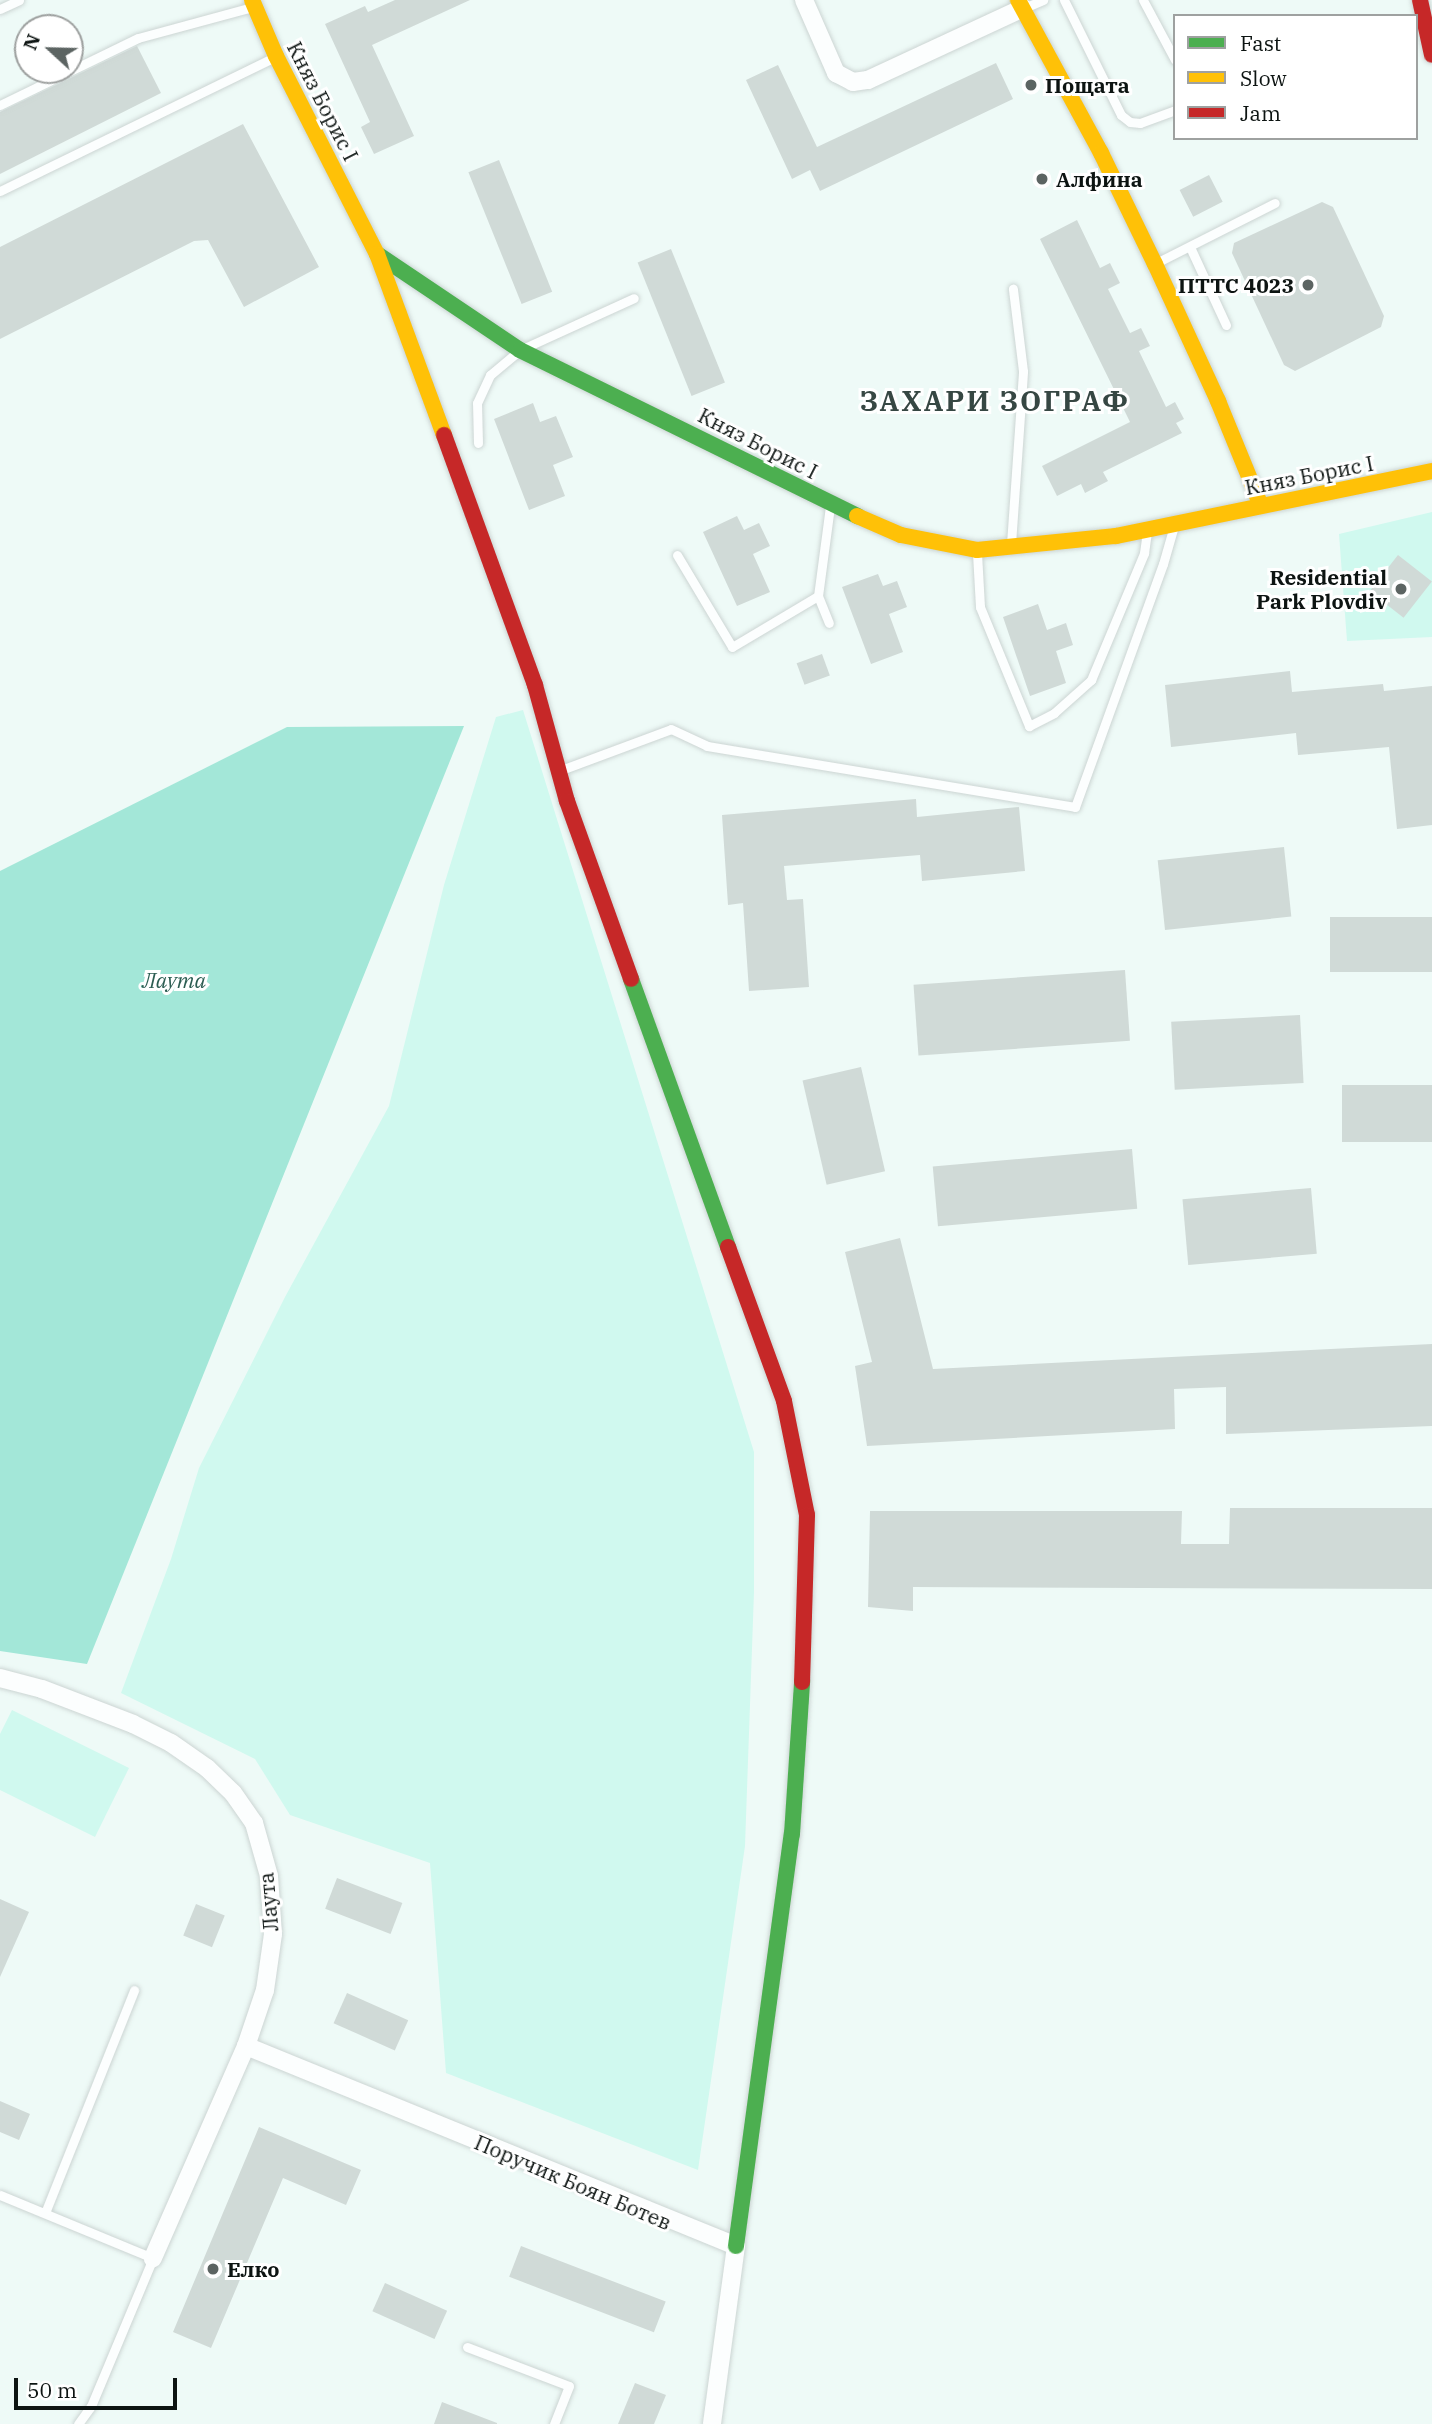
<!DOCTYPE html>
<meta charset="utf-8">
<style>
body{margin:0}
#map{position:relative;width:1432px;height:2424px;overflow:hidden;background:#eefaf7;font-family:"IBM Plex Serif",serif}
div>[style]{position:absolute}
.green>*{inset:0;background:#d0f9ef}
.forest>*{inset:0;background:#a3e7d8}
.building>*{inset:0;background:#d0dad7;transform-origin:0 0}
.roads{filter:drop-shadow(0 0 2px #ccd5d3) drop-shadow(0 0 2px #ccd5d3)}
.lane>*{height:9px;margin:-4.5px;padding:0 4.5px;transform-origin:4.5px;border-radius:4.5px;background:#fcfefe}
.street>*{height:18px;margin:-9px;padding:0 9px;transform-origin:9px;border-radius:9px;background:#fcfefe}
.fast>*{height:16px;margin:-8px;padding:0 8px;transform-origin:8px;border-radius:8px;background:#4caf50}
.slow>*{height:16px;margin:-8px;padding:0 8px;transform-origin:8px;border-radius:8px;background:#ffc107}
.jam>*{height:16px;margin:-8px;padding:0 8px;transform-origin:8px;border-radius:8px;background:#c62828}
.dots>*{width:19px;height:19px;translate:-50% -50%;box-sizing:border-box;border:4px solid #fff;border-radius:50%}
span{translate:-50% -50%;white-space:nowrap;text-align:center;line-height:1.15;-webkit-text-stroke:6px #fff;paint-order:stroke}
.poi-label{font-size:21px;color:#0d1412;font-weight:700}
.left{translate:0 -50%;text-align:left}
.right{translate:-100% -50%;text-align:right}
.street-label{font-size:21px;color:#0d1412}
.park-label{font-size:21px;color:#2c5d52;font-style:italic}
.district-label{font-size:28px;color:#364743;font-weight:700;letter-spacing:2px}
.legend{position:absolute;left:1173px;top:14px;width:245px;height:126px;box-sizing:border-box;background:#fff;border:2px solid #9ea1a0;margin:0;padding:9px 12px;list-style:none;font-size:21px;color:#0d1412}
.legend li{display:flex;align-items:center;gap:14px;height:35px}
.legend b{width:35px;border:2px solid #9ea1a0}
.north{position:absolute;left:14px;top:14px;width:70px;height:70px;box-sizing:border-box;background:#fff;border:2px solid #9ea1a0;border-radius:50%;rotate:292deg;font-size:19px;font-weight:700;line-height:28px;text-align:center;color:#0d1412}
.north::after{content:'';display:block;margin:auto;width:24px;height:32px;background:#5c6462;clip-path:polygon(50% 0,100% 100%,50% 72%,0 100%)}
.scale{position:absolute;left:14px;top:2378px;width:163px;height:32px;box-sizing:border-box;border:4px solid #0d1412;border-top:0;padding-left:9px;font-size:21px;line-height:24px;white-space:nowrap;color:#0d1412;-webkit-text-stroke:5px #fff;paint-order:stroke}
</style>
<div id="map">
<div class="green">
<i style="clip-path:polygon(1432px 512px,1432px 637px,1347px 641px,1339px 534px)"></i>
<i style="clip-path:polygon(523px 710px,754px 1452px,754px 1592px,745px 1846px,698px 2170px,446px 2073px,430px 1863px,290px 1815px,255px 1759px,121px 1693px,171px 1559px,199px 1468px,285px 1297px,389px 1106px,444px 885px,496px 717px)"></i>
<i style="clip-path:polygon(12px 1710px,129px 1768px,95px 1837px,0 1790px,0 1734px)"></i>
</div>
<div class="forest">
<i style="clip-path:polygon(464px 726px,87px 1664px,0 1651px,0 871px,287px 727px)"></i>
</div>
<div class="building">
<i style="clip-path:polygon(395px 0,470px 0,372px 45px,414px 136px,374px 154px,361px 127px,370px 122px,325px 24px,365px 6px,368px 12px)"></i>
<i style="clip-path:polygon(137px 46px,161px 93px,0 174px,0 112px)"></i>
<i style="clip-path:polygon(996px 63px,1013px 99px,820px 191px,810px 170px,792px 179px,746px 80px,778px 65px,817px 147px)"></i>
<i style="clip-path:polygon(243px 124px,319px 267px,244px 307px,208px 240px,194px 241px,0 339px,0 247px)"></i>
<i style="left:499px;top:160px;width:142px;height:33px;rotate:68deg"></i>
<i style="left:1209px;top:175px;width:30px;height:33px;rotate:63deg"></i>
<i style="clip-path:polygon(1322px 202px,1333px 207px,1384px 316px,1381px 327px,1295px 371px,1284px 365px,1232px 253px,1234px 243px)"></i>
<i style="clip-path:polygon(1077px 220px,1100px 268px,1110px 263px,1120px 283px,1108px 289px,1130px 333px,1141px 328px,1150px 346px,1139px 351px,1166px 407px,1175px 402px,1184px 419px,1176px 423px,1182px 433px,1103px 472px,1108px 481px,1085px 493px,1081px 484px,1057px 496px,1042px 466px,1130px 422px,1040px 239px)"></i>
<i style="left:671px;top:249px;width:144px;height:36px;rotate:68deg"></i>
<i style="clip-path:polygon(533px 403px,540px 422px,556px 416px,573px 457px,553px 465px,565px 496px,529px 510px,494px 419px)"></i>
<i style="clip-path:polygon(737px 516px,744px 530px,759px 523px,770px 546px,753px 554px,770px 592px,737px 606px,703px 532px)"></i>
<i style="left:1398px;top:555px;width:43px;height:46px;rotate:38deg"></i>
<i style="clip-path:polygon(878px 574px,883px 586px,897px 581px,907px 607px,889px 614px,903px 652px,871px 664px,842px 587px)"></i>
<i style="clip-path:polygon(1038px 604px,1047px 630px,1066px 623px,1073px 645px,1056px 651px,1066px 683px,1030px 696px,1003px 617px)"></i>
<i style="left:822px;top:654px;width:23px;height:27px;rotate:70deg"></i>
<i style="clip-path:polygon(1290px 671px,1292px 692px,1383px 684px,1384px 691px,1432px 686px,1432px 825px,1397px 829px,1389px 747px,1298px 755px,1296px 733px,1171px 747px,1165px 685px)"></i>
<i style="clip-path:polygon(916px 799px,917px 817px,1019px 807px,1025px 871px,922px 881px,920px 855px,784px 866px,787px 900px,803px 899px,809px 987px,749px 991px,743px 903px,728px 905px,722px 815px)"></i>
<i style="left:1284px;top:847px;width:70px;height:127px;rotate:84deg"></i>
<i style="left:1432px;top:917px;width:55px;height:102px;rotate:90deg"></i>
<i style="left:1125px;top:970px;width:71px;height:212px;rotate:86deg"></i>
<i style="left:1300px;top:1015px;width:68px;height:129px;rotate:87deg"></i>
<i style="left:861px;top:1067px;width:107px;height:60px;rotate:77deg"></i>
<i style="left:1432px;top:1085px;width:57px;height:90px;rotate:90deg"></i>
<i style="left:1132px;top:1149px;width:60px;height:200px;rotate:85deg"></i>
<i style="left:1311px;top:1188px;width:66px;height:129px;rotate:85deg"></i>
<i style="clip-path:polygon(900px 1238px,933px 1369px,1432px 1344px,1432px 1426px,1226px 1434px,1226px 1387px,1174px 1389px,1175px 1429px,867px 1446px,855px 1366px,872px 1362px,845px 1252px)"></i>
<i style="clip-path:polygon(1230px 1508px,1432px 1508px,1432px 1589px,913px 1587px,913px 1611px,868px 1607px,870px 1511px,1182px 1511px,1181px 1544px,1229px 1544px)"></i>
<i style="left:337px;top:1878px;width:70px;height:33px;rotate:21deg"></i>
<i style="clip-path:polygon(0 1899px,29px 1912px,0 1977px)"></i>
<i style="left:196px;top:1904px;width:31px;height:34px;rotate:22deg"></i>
<i style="left:347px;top:1993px;width:67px;height:33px;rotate:24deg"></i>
<i style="clip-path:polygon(0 2101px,30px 2114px,19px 2140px,0 2132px)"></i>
<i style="clip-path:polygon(259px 2127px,361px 2170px,346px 2205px,283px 2178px,211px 2348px,173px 2332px)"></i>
<i style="left:521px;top:2246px;width:155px;height:33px;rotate:21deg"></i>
<i style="left:385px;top:2283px;width:68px;height:31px;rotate:24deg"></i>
<i style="clip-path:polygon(635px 2383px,666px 2395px,654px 2424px,618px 2424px)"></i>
<i style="clip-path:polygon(442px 2402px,497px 2423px,497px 2424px,434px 2424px)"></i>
</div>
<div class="roads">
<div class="lane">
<i style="left:1064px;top:0;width:128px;rotate:63.6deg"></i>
<i style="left:1121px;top:115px;width:11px;rotate:38deg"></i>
<i style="left:1130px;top:122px;width:10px;rotate:6deg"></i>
<i style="left:1140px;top:123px;width:37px;rotate:-20deg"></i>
<i style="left:1143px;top:0;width:68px;rotate:61.9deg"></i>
<i style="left:1024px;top:8px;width:21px;rotate:-23deg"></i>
<i style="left:0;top:9px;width:21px;rotate:-25deg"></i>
<i style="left:0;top:105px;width:153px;rotate:-25.9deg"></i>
<i style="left:138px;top:38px;width:118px;rotate:-15.2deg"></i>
<i style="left:0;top:191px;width:306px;rotate:-26deg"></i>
<i style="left:1190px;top:247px;width:86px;rotate:65.2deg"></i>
<i style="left:1156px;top:263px;width:133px;rotate:-26.8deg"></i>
<i style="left:478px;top:443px;width:40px;rotate:-91.4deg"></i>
<i style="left:477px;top:403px;width:31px;rotate:-65deg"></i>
<i style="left:490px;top:375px;width:39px;rotate:-40deg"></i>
<i style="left:520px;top:350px;width:125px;rotate:-24.5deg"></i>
<i style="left:1011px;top:544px;width:173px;rotate:-86deg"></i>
<i style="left:1023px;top:371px;width:83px;rotate:-97deg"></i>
<i style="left:977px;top:553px;width:54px;rotate:86.8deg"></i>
<i style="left:980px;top:607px;width:129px;rotate:67.6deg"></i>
<i style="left:1029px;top:726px;width:28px;rotate:-27deg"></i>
<i style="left:1054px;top:713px;width:50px;rotate:-41.7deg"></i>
<i style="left:1091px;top:680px;width:138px;rotate:-67.3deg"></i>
<i style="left:1144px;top:553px;width:21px;rotate:-82deg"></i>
<i style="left:677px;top:555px;width:107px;rotate:59.1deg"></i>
<i style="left:732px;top:647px;width:100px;rotate:-30.7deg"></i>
<i style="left:818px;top:596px;width:91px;rotate:-82.4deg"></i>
<i style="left:818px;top:596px;width:29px;rotate:68deg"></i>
<i style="left:561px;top:770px;width:117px;rotate:-20.4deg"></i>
<i style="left:671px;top:729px;width:40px;rotate:25deg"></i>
<i style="left:707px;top:746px;width:373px;rotate:9.4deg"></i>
<i style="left:1075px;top:807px;width:258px;rotate:-70.1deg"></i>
<i style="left:1163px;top:564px;width:37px;rotate:-74deg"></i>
<i style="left:0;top:2195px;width:165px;rotate:22.4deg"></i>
<i style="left:153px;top:2258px;width:160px;rotate:112.7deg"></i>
<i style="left:91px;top:2406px;width:22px;rotate:126deg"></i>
<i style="left:45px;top:2213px;width:240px;rotate:-68.2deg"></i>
<i style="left:467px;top:2347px;width:109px;rotate:20.9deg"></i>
<i style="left:569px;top:2386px;width:41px;rotate:111.5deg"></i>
</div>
<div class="street">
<i style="left:804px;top:0;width:80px;rotate:66.3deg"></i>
<i style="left:836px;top:73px;width:19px;rotate:28deg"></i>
<i style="left:853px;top:82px;width:15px;rotate:-8deg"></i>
<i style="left:868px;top:80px;width:171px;rotate:-24.9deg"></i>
<i style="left:0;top:1678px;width:43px;rotate:14.7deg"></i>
<i style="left:42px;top:1689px;width:97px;rotate:21deg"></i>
<i style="left:133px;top:1724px;width:42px;rotate:26.6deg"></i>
<i style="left:171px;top:1743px;width:44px;rotate:34.8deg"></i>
<i style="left:207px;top:1768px;width:36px;rotate:44deg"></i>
<i style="left:233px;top:1793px;width:37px;rotate:55deg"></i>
<i style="left:254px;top:1823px;width:55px;rotate:74.2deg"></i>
<i style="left:269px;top:1876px;width:58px;rotate:86.1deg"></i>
<i style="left:273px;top:1934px;width:57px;rotate:98.1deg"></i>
<i style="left:265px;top:1990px;width:59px;rotate:108.7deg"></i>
<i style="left:246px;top:2046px;width:232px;rotate:113.7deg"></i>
<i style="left:246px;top:2046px;width:529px;rotate:22.2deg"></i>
<i style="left:736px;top:2246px;width:180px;rotate:97.7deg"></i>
</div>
<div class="fast">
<i style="left:377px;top:254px;width:172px;rotate:33.9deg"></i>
<i style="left:520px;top:350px;width:376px;rotate:26.2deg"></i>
<i style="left:631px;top:979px;width:285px;rotate:70.1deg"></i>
<i style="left:736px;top:2246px;width:416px;rotate:-82.3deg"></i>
<i style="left:792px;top:1834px;width:152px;rotate:-86.2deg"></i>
</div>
<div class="slow">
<i style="left:252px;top:0;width:61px;rotate:66.8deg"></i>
<i style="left:276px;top:56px;width:222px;rotate:63deg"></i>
<i style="left:377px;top:254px;width:193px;rotate:69.7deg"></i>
<i style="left:1018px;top:0;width:174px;rotate:61.5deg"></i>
<i style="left:1101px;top:153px;width:123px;rotate:64.1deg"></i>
<i style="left:1155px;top:264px;width:151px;rotate:65.3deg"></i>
<i style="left:1218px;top:401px;width:113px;rotate:67.7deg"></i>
<i style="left:857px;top:516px;width:48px;rotate:23.4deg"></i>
<i style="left:901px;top:535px;width:77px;rotate:11.2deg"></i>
<i style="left:977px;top:550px;width:140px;rotate:-5.8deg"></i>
<i style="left:1116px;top:536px;width:323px;rotate:-11.6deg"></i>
</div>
<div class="jam">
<i style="left:1420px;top:0;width:56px;rotate:77.7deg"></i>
<i style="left:444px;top:435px;width:266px;rotate:70deg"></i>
<i style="left:535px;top:685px;width:120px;rotate:74.6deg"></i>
<i style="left:567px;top:801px;width:189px;rotate:70.2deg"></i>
<i style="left:728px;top:1247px;width:164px;rotate:70deg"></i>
<i style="left:784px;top:1401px;width:116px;rotate:78.6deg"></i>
<i style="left:807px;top:1515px;width:167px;rotate:91.7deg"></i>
</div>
</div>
<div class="dots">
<i style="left:1031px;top:85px;background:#5c6462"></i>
<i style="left:1042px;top:179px;background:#5c6462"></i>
<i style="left:1308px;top:285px;background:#5c6462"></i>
<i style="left:1401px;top:589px;background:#5c6462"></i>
<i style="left:213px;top:2269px;background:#5c6462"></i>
</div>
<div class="poi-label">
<span class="left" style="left:1045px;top:85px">Пощата</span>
<span class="left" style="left:1056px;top:179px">Алфина</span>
<span class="right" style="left:1294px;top:285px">ПТТС 4023</span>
<span class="right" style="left:1387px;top:589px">Residential<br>Park Plovdiv</span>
<span class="left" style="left:227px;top:2269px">Елко</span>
</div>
<div class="street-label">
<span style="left:323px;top:101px;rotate:63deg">Княз Борис I</span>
<span style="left:758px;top:443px;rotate:27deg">Княз Борис I</span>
<span style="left:1309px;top:475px;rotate:-11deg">Княз Борис I</span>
<span style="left:268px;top:1902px;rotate:-95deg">Лаута</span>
<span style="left:573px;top:2182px;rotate:23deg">Поручик Боян Ботев</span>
</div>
<div class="park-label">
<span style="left:174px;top:980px">Лаута</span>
</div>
<div class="district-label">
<span style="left:995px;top:401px">ЗАХАРИ ЗОГРАФ</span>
</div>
<ul class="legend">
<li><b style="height:9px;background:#4caf50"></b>Fast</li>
<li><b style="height:9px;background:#ffc107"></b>Slow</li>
<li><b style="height:9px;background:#c62828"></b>Jam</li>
</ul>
<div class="north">N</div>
<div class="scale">50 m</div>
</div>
